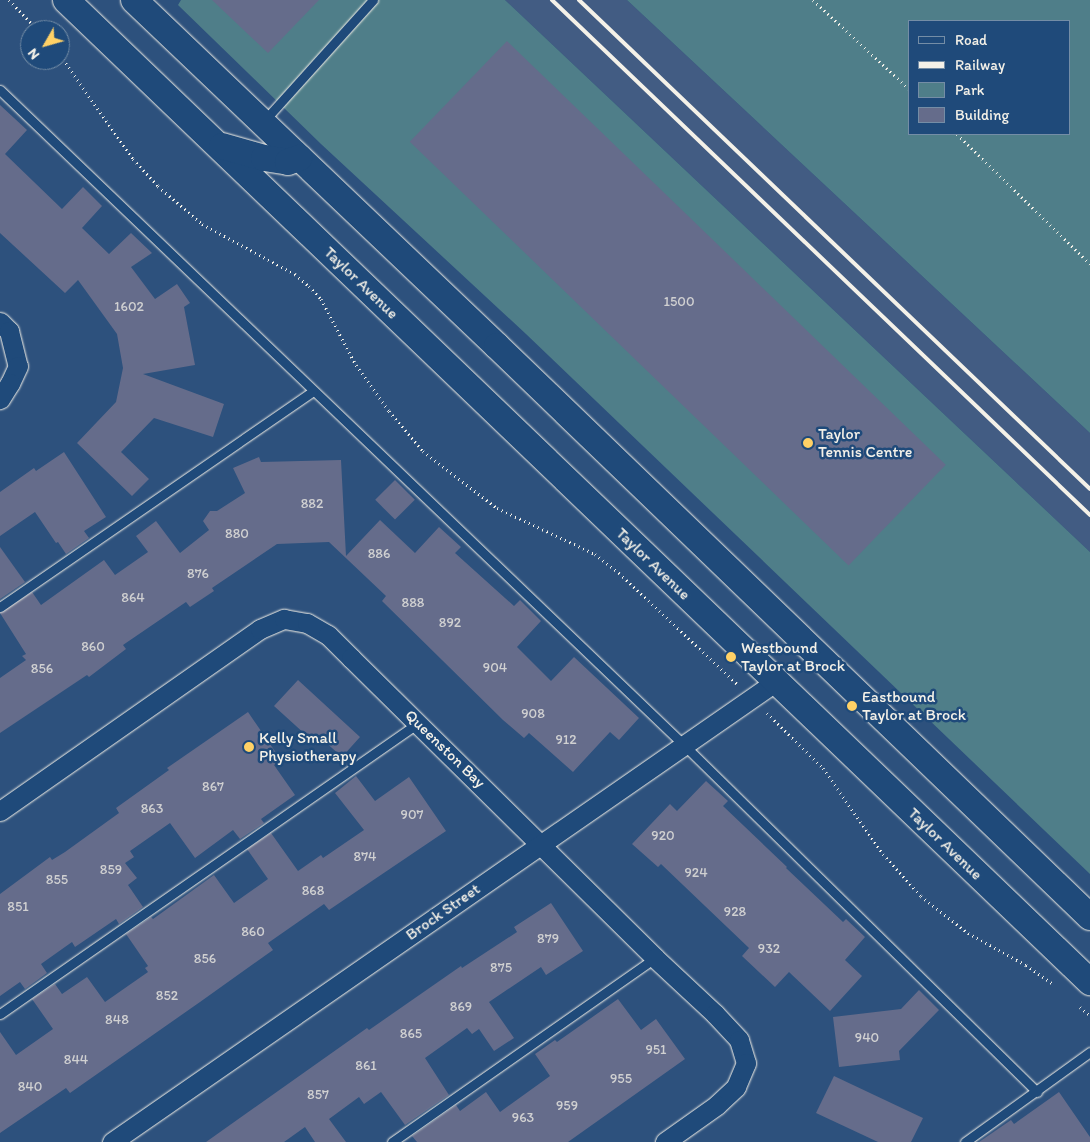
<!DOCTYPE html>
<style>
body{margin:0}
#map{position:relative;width:1090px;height:1142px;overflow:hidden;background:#2d517d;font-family:Itim,sans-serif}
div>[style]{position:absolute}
.built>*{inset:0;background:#425c83}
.green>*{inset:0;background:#4f7e89}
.building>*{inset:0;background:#656c8b;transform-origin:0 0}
.path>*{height:3px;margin-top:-1.5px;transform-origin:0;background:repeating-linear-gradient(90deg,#f4f1e8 0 1px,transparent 0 5px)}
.roads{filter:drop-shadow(0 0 1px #f4f1e8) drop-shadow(0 0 1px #f4f1e8)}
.lane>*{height:9px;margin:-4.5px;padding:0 4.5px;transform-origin:4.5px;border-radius:4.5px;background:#1f4a7a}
.street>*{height:19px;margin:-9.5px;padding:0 9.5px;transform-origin:9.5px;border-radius:9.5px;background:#1f4a7a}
.secondary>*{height:26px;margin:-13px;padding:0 13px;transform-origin:13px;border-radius:13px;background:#1f4a7a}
.rail>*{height:4px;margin:-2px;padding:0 2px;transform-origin:2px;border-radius:2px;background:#f4f1e8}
.dots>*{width:14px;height:14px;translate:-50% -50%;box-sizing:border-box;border:2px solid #1f4a7a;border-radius:50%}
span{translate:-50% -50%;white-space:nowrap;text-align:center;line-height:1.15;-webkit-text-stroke:5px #1f4a7a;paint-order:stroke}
.number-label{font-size:14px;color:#d0d0d1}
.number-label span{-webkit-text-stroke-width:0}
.street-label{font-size:16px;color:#f4f1e8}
.poi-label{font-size:16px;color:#f4f1e8}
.left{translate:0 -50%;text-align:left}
.legend{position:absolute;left:908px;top:20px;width:162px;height:115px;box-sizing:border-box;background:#1f4a7a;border:1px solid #748da6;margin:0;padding:6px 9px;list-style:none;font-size:15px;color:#f4f1e8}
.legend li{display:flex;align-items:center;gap:10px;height:25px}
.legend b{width:25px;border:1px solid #748da6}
.north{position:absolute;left:20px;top:20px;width:50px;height:50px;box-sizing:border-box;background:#1f4a7a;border:1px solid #748da6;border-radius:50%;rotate:232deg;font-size:14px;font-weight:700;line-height:20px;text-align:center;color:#f4f1e8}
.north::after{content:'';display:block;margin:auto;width:18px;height:22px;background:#ffd166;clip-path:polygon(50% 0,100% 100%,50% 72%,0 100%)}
</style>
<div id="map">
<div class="built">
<i style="clip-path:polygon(505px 0,627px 0,1090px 433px,1090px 552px)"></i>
</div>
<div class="green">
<i style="clip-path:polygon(181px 0,505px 0,1090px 552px,1090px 874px,526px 334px,321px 144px,178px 5px)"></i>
<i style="clip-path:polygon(evenodd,627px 0,1090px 0,1090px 433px,627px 0,909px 21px,1069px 21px,1069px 134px,909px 134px,909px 21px)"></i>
</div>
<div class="building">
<i style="clip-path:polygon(212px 0,319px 0,268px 53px)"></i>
<i style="left:507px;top:41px;width:610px;height:140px;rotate:44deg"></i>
<i style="clip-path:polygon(0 105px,27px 130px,5px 154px,62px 209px,83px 187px,102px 206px,82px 228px,109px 254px,131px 233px,152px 253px,131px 267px,155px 299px,177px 284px,190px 303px,184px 307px,195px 365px,143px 374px,224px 404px,213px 437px,154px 418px,121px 452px,149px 479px,132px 496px,77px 443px,116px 402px,123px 368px,117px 334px,78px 280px,65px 293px,0 233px)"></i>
<i style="clip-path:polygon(64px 452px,106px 517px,84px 531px,89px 538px,66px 554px,58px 542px,56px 543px,35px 512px,0 536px,0 492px,34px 468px,36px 471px)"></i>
<i style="clip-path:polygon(259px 457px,261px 462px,341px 460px,346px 556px,380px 520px,415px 553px,439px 527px,461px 547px,455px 553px,514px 606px,520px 600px,541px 621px,517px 647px,551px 681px,574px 657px,639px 718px,619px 740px,610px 732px,573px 772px,529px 733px,524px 738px,503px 720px,382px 601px,386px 596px,329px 542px,277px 544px,212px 588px,214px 591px,190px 607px,186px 602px,123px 645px,126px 649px,89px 677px,87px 675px,0 733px,0 678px,26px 660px,22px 656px,26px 654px,0 613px,32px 592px,41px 605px,104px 560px,115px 575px,148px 552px,136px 536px,156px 521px,180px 553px,209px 530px,203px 521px,210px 511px,217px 511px,245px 493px,233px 468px)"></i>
<i style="left:395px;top:480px;width:28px;height:28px;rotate:45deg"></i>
<i style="clip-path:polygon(0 547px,25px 582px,0 599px)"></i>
<i style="clip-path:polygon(298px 680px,360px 737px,342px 757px,322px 739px,317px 745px,274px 706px)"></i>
<i style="clip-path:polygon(248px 712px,281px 760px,274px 765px,295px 795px,261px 819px,264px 823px,240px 839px,233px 830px,195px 858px,170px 823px,130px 851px,134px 857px,125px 863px,137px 878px,128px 885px,143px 907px,119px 924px,116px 919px,75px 947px,72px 942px,41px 964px,47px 973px,25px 989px,20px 982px,0 996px,0 894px,50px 857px,52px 860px,65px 852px,119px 813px,116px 808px,169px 770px,167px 768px)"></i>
<i style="clip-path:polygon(356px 776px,375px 801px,409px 777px,446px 831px,329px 910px,324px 904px,268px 943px,273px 950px,200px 1002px,70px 1093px,66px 1088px,0 1133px,0 1032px,16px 1055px,53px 1029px,32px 999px,55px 984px,62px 994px,87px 977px,105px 1002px,148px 972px,145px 968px,148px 966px,126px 934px,151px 917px,153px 919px,214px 875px,234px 903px,268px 879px,247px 849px,271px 833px,298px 871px,321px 855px,323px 858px,364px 830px,335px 793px)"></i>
<i style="clip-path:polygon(706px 781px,728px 801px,723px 806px,787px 867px,786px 868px,843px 922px,846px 919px,865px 937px,845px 960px,862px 976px,830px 1011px,789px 972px,775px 987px,742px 956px,749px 948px,661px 864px,658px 867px,632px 844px,670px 804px,677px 811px)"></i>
<i style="clip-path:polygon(551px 903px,583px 951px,546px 975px,541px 967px,489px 1002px,514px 1038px,494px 1051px,479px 1029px,472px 1034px,467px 1028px,425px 1058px,449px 1095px,405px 1125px,381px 1092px,364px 1104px,359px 1097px,329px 1119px,346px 1142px,315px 1142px,305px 1127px,284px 1142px,206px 1142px,367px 1028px,369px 1030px,461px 966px,462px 968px,517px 932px,514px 927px)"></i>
<i style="clip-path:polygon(919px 990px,939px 1010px,899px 1051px,900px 1060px,839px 1067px,833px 1017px,901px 1009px)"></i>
<i style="clip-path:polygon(618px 999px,641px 1030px,656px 1019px,685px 1059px,568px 1142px,417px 1142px,412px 1136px,456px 1105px,460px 1111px,486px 1092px,500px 1112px,550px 1076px,535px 1054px,555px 1040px,557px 1042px)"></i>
<i style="clip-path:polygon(834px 1076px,923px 1118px,911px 1142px,878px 1142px,816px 1113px)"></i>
<i style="clip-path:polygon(1059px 1092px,1090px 1137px,1090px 1142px,979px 1142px,1011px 1120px,1014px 1124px)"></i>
</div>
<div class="path">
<i style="left:9px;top:0;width:42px;rotate:46deg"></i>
<i style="left:813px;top:0;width:131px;rotate:42.8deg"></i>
<i style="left:60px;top:55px;width:127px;rotate:54.9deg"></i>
<i style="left:133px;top:159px;width:37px;rotate:47deg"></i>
<i style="left:158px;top:186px;width:58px;rotate:40.8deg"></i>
<i style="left:202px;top:224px;width:106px;rotate:28.3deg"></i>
<i style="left:295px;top:274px;width:18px;rotate:41deg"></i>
<i style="left:309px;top:286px;width:18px;rotate:47deg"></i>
<i style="left:321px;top:299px;width:75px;rotate:62.1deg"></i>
<i style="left:356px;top:365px;width:57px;rotate:54.3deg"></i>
<i style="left:389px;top:411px;width:52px;rotate:49.6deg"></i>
<i style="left:423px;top:451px;width:93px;rotate:37.6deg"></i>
<i style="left:497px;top:508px;width:108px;rotate:25.1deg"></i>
<i style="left:595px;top:554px;width:31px;rotate:38deg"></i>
<i style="left:619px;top:573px;width:162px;rotate:43.2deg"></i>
<i style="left:957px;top:134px;width:186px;rotate:44.3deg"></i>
<i style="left:767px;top:713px;width:78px;rotate:44.5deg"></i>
<i style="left:823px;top:768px;width:105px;rotate:55.1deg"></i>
<i style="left:883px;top:854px;width:57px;rotate:47.9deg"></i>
<i style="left:921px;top:896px;width:60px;rotate:38.2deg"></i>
<i style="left:968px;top:933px;width:66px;rotate:28.9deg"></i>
<i style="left:1026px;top:965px;width:32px;rotate:35deg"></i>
<i style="left:1080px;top:1007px;width:13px;rotate:39deg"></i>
</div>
<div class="roads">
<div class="lane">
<i style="left:0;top:90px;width:947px;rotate:43.76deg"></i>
<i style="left:684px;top:745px;width:495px;rotate:44.5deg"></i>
<i style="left:264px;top:121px;width:163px;rotate:-48deg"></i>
<i style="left:0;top:607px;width:380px;rotate:-34.6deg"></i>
<i style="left:0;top:1014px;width:509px;rotate:-34.84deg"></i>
<i style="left:392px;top:1142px;width:321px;rotate:-35deg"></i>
<i style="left:965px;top:1142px;width:154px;rotate:-35.8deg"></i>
</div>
<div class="street">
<i style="left:0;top:322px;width:13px;rotate:45deg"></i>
<i style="left:9px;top:331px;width:36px;rotate:76deg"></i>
<i style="left:18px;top:366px;width:19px;rotate:115deg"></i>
<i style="left:10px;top:383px;width:19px;rotate:122deg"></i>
<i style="left:0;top:811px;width:317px;rotate:-35deg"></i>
<i style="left:260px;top:629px;width:26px;rotate:-23deg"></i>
<i style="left:284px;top:619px;width:23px;rotate:10deg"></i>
<i style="left:307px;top:623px;width:24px;rotate:30deg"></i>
<i style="left:328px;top:635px;width:33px;rotate:45deg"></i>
<i style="left:351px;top:658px;width:427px;rotate:44.6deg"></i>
<i style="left:655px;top:958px;width:82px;rotate:43deg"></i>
<i style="left:715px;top:1014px;width:35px;rotate:47deg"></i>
<i style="left:739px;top:1040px;width:24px;rotate:73deg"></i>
<i style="left:746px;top:1063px;width:26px;rotate:113deg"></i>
<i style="left:736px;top:1087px;width:26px;rotate:137deg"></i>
<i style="left:717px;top:1105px;width:64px;rotate:144.6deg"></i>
<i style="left:112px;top:1142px;width:807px;rotate:-34.75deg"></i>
</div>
<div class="secondary">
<i style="left:66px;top:0;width:1419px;rotate:43.8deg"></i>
<i style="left:134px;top:0;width:501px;rotate:43.63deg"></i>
<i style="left:497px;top:346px;width:823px;rotate:43.92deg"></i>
<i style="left:222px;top:146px;width:44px;rotate:15.9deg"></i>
<i style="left:264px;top:158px;width:24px;rotate:9deg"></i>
<i style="left:288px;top:162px;width:12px;rotate:-20deg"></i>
</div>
</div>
<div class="rail">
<i style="left:552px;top:0;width:745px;rotate:43.75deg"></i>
<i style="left:579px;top:0;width:707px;rotate:43.74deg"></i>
</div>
<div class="dots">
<i style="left:808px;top:443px;background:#ffd166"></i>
<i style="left:731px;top:657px;background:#ffd166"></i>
<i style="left:852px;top:706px;background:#ffd166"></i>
<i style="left:249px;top:747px;background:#ffd166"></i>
</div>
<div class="number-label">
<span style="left:679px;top:302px">1500</span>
<span style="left:129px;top:307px">1602</span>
<span style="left:312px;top:504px">882</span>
<span style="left:237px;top:534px">880</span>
<span style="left:379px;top:554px">886</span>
<span style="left:198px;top:574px">876</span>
<span style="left:133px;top:598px">864</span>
<span style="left:413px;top:603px">888</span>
<span style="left:450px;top:623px">892</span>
<span style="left:93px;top:647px">860</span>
<span style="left:495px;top:668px">904</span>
<span style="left:42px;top:669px">856</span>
<span style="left:533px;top:714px">908</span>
<span style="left:566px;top:740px">912</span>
<span style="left:213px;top:787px">867</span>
<span style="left:152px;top:809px">863</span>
<span style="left:412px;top:815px">907</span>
<span style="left:663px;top:836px">920</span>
<span style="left:365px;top:857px">874</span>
<span style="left:111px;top:870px">859</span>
<span style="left:696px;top:873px">924</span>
<span style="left:57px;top:880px">855</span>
<span style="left:313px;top:891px">868</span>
<span style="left:18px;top:907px">851</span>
<span style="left:735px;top:912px">928</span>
<span style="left:253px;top:932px">860</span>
<span style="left:548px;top:939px">879</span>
<span style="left:769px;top:949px">932</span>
<span style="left:205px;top:959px">856</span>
<span style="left:501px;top:968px">875</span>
<span style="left:167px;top:996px">852</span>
<span style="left:461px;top:1007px">869</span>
<span style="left:117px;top:1020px">848</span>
<span style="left:411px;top:1034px">865</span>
<span style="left:867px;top:1038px">940</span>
<span style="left:656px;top:1050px">951</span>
<span style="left:76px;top:1060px">844</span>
<span style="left:366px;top:1066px">861</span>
<span style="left:621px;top:1079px">955</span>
<span style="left:30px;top:1087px">840</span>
<span style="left:318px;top:1095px">857</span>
<span style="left:567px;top:1106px">959</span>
<span style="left:523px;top:1118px">963</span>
</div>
<div class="street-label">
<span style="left:361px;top:283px;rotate:44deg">Taylor Avenue</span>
<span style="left:653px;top:564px;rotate:44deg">Taylor Avenue</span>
<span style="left:445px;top:749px;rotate:44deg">Queenston Bay</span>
<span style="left:945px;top:844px;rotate:44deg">Taylor Avenue</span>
<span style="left:443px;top:912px;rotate:-35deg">Brock Street</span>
</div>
<div class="poi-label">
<span class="left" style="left:818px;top:443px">Taylor<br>Tennis Centre</span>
<span class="left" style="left:741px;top:657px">Westbound<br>Taylor at Brock</span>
<span class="left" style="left:862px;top:706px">Eastbound<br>Taylor at Brock</span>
<span class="left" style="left:259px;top:747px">Kelly Small<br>Physiotherapy</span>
</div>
<ul class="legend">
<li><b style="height:6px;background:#1f4a7a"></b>Road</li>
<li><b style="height:6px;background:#f4f1e8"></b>Railway</li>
<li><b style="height:14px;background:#4f7e89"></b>Park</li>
<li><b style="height:14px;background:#656c8b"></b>Building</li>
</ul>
<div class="north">N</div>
</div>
